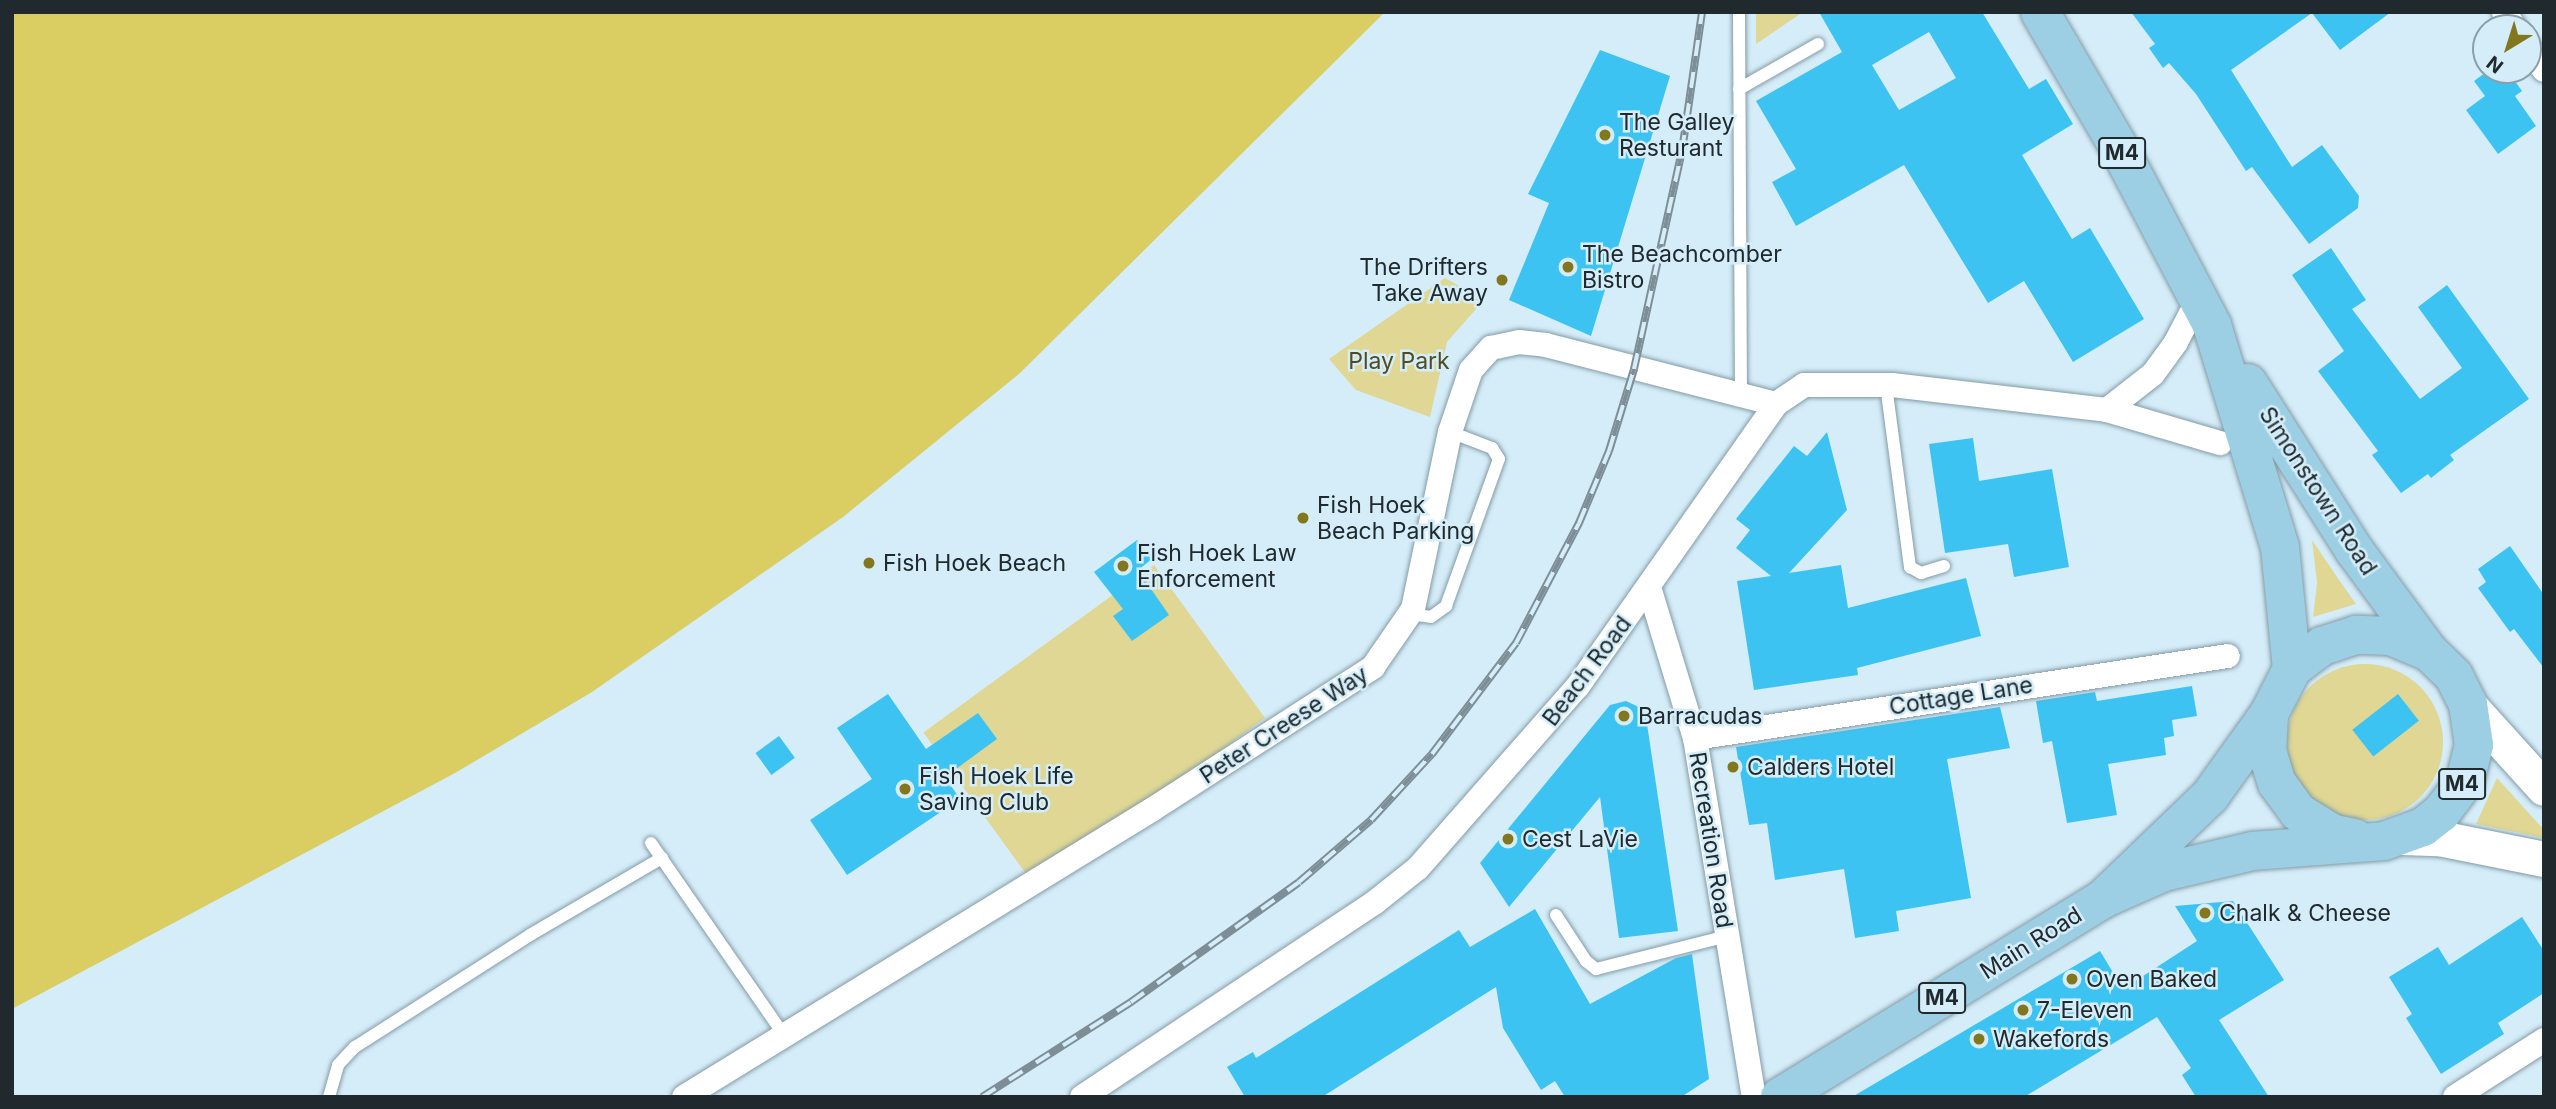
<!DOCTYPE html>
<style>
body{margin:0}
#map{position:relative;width:2556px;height:1109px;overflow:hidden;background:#d4edf8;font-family:Inter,sans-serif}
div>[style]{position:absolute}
.green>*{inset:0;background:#dfd793;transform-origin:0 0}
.round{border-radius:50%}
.water>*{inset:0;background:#dacd62}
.building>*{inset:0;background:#3dc3f1;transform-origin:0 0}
.roads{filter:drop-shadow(0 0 2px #849ba6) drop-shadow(0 0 2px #849ba6)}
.lane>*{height:12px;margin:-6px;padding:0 6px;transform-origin:6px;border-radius:6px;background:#fff}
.street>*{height:24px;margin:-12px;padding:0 12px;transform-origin:12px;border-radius:12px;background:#fff}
.secondary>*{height:35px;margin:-17.5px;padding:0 17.5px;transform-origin:17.5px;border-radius:17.5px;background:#fff}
.primary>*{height:38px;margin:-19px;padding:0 19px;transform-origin:19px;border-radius:19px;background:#9ccfe3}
.rail>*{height:8px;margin-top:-4px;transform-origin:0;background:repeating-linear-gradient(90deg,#d4edf8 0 16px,#7d8e96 0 32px);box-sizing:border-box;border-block:2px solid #7d8e96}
.dots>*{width:19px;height:19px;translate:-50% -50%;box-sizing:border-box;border:4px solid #d4edf8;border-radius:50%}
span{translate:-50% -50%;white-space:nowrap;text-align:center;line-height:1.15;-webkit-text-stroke:5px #d4edf8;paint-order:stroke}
.shield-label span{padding:2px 5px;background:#d4edf8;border:2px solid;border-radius:5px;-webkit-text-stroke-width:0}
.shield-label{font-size:21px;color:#202a2e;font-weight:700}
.poi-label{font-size:23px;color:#202a2e}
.left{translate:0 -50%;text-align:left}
.right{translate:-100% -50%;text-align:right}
.park-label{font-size:23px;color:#514c1f}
.street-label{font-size:23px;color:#202a2e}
.frame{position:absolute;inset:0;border:14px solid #202a2e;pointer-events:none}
.north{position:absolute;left:2472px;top:14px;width:70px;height:70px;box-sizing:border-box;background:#d4edf8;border:2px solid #8c9fa7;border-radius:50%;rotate:218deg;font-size:19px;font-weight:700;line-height:28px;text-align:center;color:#202a2e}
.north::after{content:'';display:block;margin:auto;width:24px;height:32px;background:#82771c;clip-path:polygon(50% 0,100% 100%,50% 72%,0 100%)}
</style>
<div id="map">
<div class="green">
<i style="clip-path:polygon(1756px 12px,1803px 12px,1756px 44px)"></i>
<i style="clip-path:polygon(1445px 278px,1477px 296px,1476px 309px,1447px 342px,1430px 417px,1356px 390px,1329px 359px)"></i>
<i style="clip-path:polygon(2312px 540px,2337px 577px,2356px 604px,2313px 617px,2317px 583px)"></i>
<i style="left:1154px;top:565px;width:189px;height:285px;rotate:54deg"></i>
<i class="round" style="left:2287px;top:664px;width:156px;height:156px"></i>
<i style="clip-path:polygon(2497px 778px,2544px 830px,2544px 838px,2476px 824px)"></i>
</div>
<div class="water">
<i style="clip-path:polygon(12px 12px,1385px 12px,1020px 373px,843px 517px,592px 692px,455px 773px,12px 1009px)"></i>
</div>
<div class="building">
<i style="clip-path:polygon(evenodd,1819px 12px,1982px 12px,2029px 89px,2046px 79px,2073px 124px,2022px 155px,2072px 239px,2090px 228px,2144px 319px,2073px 362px,2024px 281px,1988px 303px,1904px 165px,1796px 226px,1772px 182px,1796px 169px,1756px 101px,1842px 52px,1819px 12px,1929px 32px,1956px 78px,1899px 110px,1872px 65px,1929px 32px)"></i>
<i style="clip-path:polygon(2131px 12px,2391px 12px,2340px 50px,2312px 13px,2231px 70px,2292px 167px,2322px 145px,2359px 196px,2358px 208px,2309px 244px,2252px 167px,2246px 171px,2196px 94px,2169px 63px,2163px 68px,2149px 48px,2155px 44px)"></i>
<i style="clip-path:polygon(1600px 50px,1670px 76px,1591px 336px,1509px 300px,1549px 203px,1528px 194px)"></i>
<i style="clip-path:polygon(2489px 70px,2507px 70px,2522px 91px,2515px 96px,2536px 126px,2498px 154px,2466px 110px,2485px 96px,2474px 81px)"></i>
<i style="clip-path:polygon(2331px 248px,2366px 300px,2352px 309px,2420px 399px,2462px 368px,2418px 307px,2447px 285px,2529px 399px,2450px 455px,2454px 460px,2431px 478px,2428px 474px,2401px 493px,2372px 455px,2378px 451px,2318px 371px,2344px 351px,2292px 275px)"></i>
<i style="clip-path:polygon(1827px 432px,1847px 510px,1789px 573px,1841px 565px,1848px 608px,1966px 578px,1981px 636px,1857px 668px,1858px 675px,1754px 690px,1737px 581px,1771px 576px,1736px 548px,1750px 530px,1736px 519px,1794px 446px,1807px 456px)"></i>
<i style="clip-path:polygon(1973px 438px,1979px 481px,2052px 469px,2069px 567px,2014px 577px,2008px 544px,1945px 553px,1929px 444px)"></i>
<i style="clip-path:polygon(1137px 540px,1152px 559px,1138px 570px,1169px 615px,1132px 641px,1113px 616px,1123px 609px,1094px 572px)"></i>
<i style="clip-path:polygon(2510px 546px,2544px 595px,2544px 668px,2514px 629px,2510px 632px,2478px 588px,2486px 582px,2478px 569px)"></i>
<i style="clip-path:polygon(2192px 686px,2197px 716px,2172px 720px,2174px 736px,2164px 738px,2166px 755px,2108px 764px,2117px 815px,2067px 823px,2052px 741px,2043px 743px,2036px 701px,2095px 692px,2097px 701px)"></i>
<i style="clip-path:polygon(888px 694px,926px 749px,978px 713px,997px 739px,945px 777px,960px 799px,847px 875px,810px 820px,872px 779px,837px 728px)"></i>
<i style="left:2398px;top:694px;width:34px;height:58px;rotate:52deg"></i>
<i style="clip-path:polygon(1626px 701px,1643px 709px,1647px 724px,1678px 931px,1619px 938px,1600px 797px,1509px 907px,1480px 863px,1610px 705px)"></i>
<i style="clip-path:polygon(2000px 707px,2010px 748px,1947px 759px,1971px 898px,1896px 911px,1899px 931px,1855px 938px,1844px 869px,1775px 880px,1767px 823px,1749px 825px,1736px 747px)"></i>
<i style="left:779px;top:736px;width:27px;height:29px;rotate:54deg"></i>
<i style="clip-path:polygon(2233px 901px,2284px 980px,2219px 1020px,2269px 1097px,2196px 1097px,2182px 1075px,2191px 1068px,2157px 1017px,2024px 1097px,1852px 1097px,2100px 951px,2123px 989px,2197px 941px,2175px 906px)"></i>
<i style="clip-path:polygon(1535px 909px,1590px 1004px,1676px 958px,1692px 954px,1709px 1079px,1681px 1097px,1565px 1097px,1555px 1081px,1541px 1090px,1503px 1028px,1496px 987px,1322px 1097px,1245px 1097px,1227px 1067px,1253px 1052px,1256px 1058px,1459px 930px,1470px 947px)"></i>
<i style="clip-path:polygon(2522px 917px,2544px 951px,2544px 993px,2498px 1023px,2504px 1034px,2441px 1074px,2406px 1018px,2412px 1014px,2389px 977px,2438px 947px,2449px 965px)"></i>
</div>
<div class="roads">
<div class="lane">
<i style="left:1739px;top:12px;width:381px;rotate:89.7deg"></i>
<i style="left:1739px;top:89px;width:91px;rotate:-29.7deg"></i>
<i style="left:1886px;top:385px;width:184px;rotate:82.5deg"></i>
<i style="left:1910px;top:567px;width:13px;rotate:29deg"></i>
<i style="left:1921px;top:573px;width:24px;rotate:-17deg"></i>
<i style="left:1410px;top:614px;width:21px;rotate:8deg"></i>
<i style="left:1431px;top:617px;width:19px;rotate:-36deg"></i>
<i style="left:1446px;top:606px;width:156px;rotate:-70.2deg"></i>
<i style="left:1499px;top:459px;width:13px;rotate:-122deg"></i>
<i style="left:1492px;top:448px;width:45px;rotate:-159.1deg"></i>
<i style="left:651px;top:843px;width:234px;rotate:55.3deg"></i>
<i style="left:1556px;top:915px;width:55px;rotate:56.9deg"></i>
<i style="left:1586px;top:961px;width:13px;rotate:39deg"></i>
<i style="left:1596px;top:969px;width:135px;rotate:-14.1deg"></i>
<i style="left:329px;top:1097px;width:33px;rotate:-74deg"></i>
<i style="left:338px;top:1065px;width:25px;rotate:-47deg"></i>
<i style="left:355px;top:1047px;width:208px;rotate:-32.6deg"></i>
<i style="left:530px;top:935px;width:153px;rotate:-30.3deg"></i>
</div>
<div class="street">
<i style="left:2504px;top:12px;width:19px;rotate:55deg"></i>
<i style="left:2528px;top:47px;width:28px;rotate:55deg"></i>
<i style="left:2107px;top:410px;width:58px;rotate:-38deg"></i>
<i style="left:2153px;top:374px;width:39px;rotate:-54deg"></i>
<i style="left:2176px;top:342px;width:52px;rotate:-62.4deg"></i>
<i style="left:1649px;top:587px;width:158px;rotate:73.1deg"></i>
<i style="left:1695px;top:738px;width:364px;rotate:80.7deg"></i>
<i style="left:1695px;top:738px;width:539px;rotate:-8.75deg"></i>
<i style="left:684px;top:1097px;width:550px;rotate:-31.55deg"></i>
<i style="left:1153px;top:809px;width:262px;rotate:-32.8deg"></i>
<i style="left:1373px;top:667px;width:70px;rotate:-55.4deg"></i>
<i style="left:1413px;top:609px;width:181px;rotate:-78.2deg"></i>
<i style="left:1450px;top:432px;width:65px;rotate:-71.3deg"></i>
<i style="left:1471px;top:370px;width:30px;rotate:-48deg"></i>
<i style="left:1491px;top:348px;width:29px;rotate:-12deg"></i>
<i style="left:1519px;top:342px;width:27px;rotate:6deg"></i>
<i style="left:1546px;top:345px;width:237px;rotate:14.4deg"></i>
<i style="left:1082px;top:1097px;width:351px;rotate:-33.6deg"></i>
<i style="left:1374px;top:903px;width:56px;rotate:-38.5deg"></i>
<i style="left:1418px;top:868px;width:242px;rotate:-48.7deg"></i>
<i style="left:1578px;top:686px;width:345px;rotate:-54.9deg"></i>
<i style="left:1776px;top:404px;width:34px;rotate:-34deg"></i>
<i style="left:1804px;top:385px;width:88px"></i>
<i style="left:1892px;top:385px;width:216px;rotate:6.6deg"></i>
<i style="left:2107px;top:410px;width:118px;rotate:16.3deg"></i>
<i style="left:2455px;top:1097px;width:106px;rotate:-32.6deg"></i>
</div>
<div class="secondary">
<i style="left:2468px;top:704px;width:113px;rotate:47.9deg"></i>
<i style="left:2401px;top:837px;width:38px;rotate:2deg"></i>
<i style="left:2439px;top:838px;width:107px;rotate:11.3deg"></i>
</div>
<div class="primary">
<i style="left:2040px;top:12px;width:157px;rotate:59.8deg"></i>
<i style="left:2119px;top:148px;width:200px;rotate:62.3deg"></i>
<i style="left:2212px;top:325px;width:232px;rotate:73deg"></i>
<i style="left:2280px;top:547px;width:123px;rotate:84.4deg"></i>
<i style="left:2248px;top:383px;width:198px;rotate:57.6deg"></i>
<i style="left:2354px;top:550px;width:127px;rotate:53.7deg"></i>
<i style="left:2269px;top:714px;width:37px;rotate:93deg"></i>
<i style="left:2267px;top:751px;width:34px;rotate:73deg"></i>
<i style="left:2277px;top:783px;width:36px;rotate:54deg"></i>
<i style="left:2298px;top:812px;width:39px;rotate:32deg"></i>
<i style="left:2331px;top:833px;width:24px;rotate:12deg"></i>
<i style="left:1780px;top:1097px;width:379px;rotate:-31.5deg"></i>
<i style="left:2103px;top:899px;width:67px;rotate:-23.9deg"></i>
<i style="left:2164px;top:872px;width:90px;rotate:-13.4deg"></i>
<i style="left:2252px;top:851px;width:132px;rotate:-4.3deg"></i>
<i style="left:2384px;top:841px;width:41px;rotate:-19.7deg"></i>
<i style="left:2423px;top:827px;width:23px;rotate:-38deg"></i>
<i style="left:2441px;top:813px;width:40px;rotate:-53deg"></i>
<i style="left:2465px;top:781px;width:37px;rotate:-76deg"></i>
<i style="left:2474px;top:745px;width:41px;rotate:-98.3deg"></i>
<i style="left:2468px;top:704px;width:31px;rotate:-117deg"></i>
<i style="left:2454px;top:676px;width:35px;rotate:-136deg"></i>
<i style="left:2429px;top:652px;width:41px;rotate:-157.2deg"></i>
<i style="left:2391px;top:636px;width:35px;rotate:-178deg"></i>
<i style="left:2356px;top:635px;width:36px;rotate:162deg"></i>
<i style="left:2322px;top:646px;width:38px;rotate:143deg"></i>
<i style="left:2292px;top:669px;width:51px;rotate:117.1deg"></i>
<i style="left:2269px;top:714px;width:101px;rotate:125.7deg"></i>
<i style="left:2210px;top:796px;width:149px;rotate:136.1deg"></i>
</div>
</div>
<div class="rail">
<i style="left:982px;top:1097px;width:177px;rotate:-32.5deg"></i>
<i style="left:1131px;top:1002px;width:206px;rotate:-35.5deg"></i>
<i style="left:1299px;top:882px;width:95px;rotate:-40.7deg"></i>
<i style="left:1371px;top:820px;width:90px;rotate:-47.3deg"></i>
<i style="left:1432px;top:754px;width:139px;rotate:-52.9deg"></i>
<i style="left:1516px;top:643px;width:136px;rotate:-62.3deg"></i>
<i style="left:1579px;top:523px;width:78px;rotate:-67.4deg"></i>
<i style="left:1609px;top:451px;width:86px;rotate:-73deg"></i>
<i style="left:1634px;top:369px;width:223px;rotate:-77.6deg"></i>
<i style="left:1682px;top:151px;width:140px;rotate:-81.8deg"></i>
</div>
<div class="dots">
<i style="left:1605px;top:135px;background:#82771c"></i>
<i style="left:1568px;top:267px;background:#82771c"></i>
<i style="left:1502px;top:280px;background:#82771c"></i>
<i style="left:1303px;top:518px;background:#82771c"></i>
<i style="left:869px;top:563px;background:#82771c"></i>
<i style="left:1123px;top:566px;background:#82771c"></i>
<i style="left:1624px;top:716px;background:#82771c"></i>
<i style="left:1733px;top:767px;background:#82771c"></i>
<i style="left:905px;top:789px;background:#82771c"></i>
<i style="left:1508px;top:839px;background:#82771c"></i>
<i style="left:2205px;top:913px;background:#82771c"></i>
<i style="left:2072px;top:979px;background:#82771c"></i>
<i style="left:2023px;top:1010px;background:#82771c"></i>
<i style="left:1979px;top:1039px;background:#82771c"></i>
</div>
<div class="shield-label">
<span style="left:2122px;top:153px">M4</span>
<span style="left:2462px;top:784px">M4</span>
<span style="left:1942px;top:998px">M4</span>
</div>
<div class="poi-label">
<span class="left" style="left:1619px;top:135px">The Galley<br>Resturant</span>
<span class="left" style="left:1582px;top:267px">The Beachcomber<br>Bistro</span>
<span class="right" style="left:1488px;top:280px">The Drifters<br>Take Away</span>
<span class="left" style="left:1317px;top:518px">Fish Hoek<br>Beach Parking</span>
<span class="left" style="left:1137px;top:566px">Fish Hoek Law<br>Enforcement</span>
<span class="left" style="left:883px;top:563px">Fish Hoek Beach</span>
<span class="left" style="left:1638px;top:716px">Barracudas</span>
<span class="left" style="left:1747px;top:767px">Calders Hotel</span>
<span class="left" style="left:919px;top:789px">Fish Hoek Life<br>Saving Club</span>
<span class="left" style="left:1522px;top:839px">Cest LaVie</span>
<span class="left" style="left:2219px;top:913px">Chalk &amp; Cheese</span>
<span class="left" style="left:2086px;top:979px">Oven Baked</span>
<span class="left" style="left:2037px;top:1010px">7-Eleven</span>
<span class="left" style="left:1993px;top:1039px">Wakefords</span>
</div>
<div class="park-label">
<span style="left:1399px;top:361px">Play Park</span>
</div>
<div class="street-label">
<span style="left:2318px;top:491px;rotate:57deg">Simonstown Road</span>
<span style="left:1587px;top:671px;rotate:-53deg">Beach Road</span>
<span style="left:1961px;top:696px;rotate:-9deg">Cottage Lane</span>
<span style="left:1284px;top:725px;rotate:-33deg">Peter Creese Way</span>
<span style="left:1711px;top:840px;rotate:81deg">Recreation Road</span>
<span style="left:2031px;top:943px;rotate:-32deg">Main Road</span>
</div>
<div class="frame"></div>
<div class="north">N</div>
</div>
